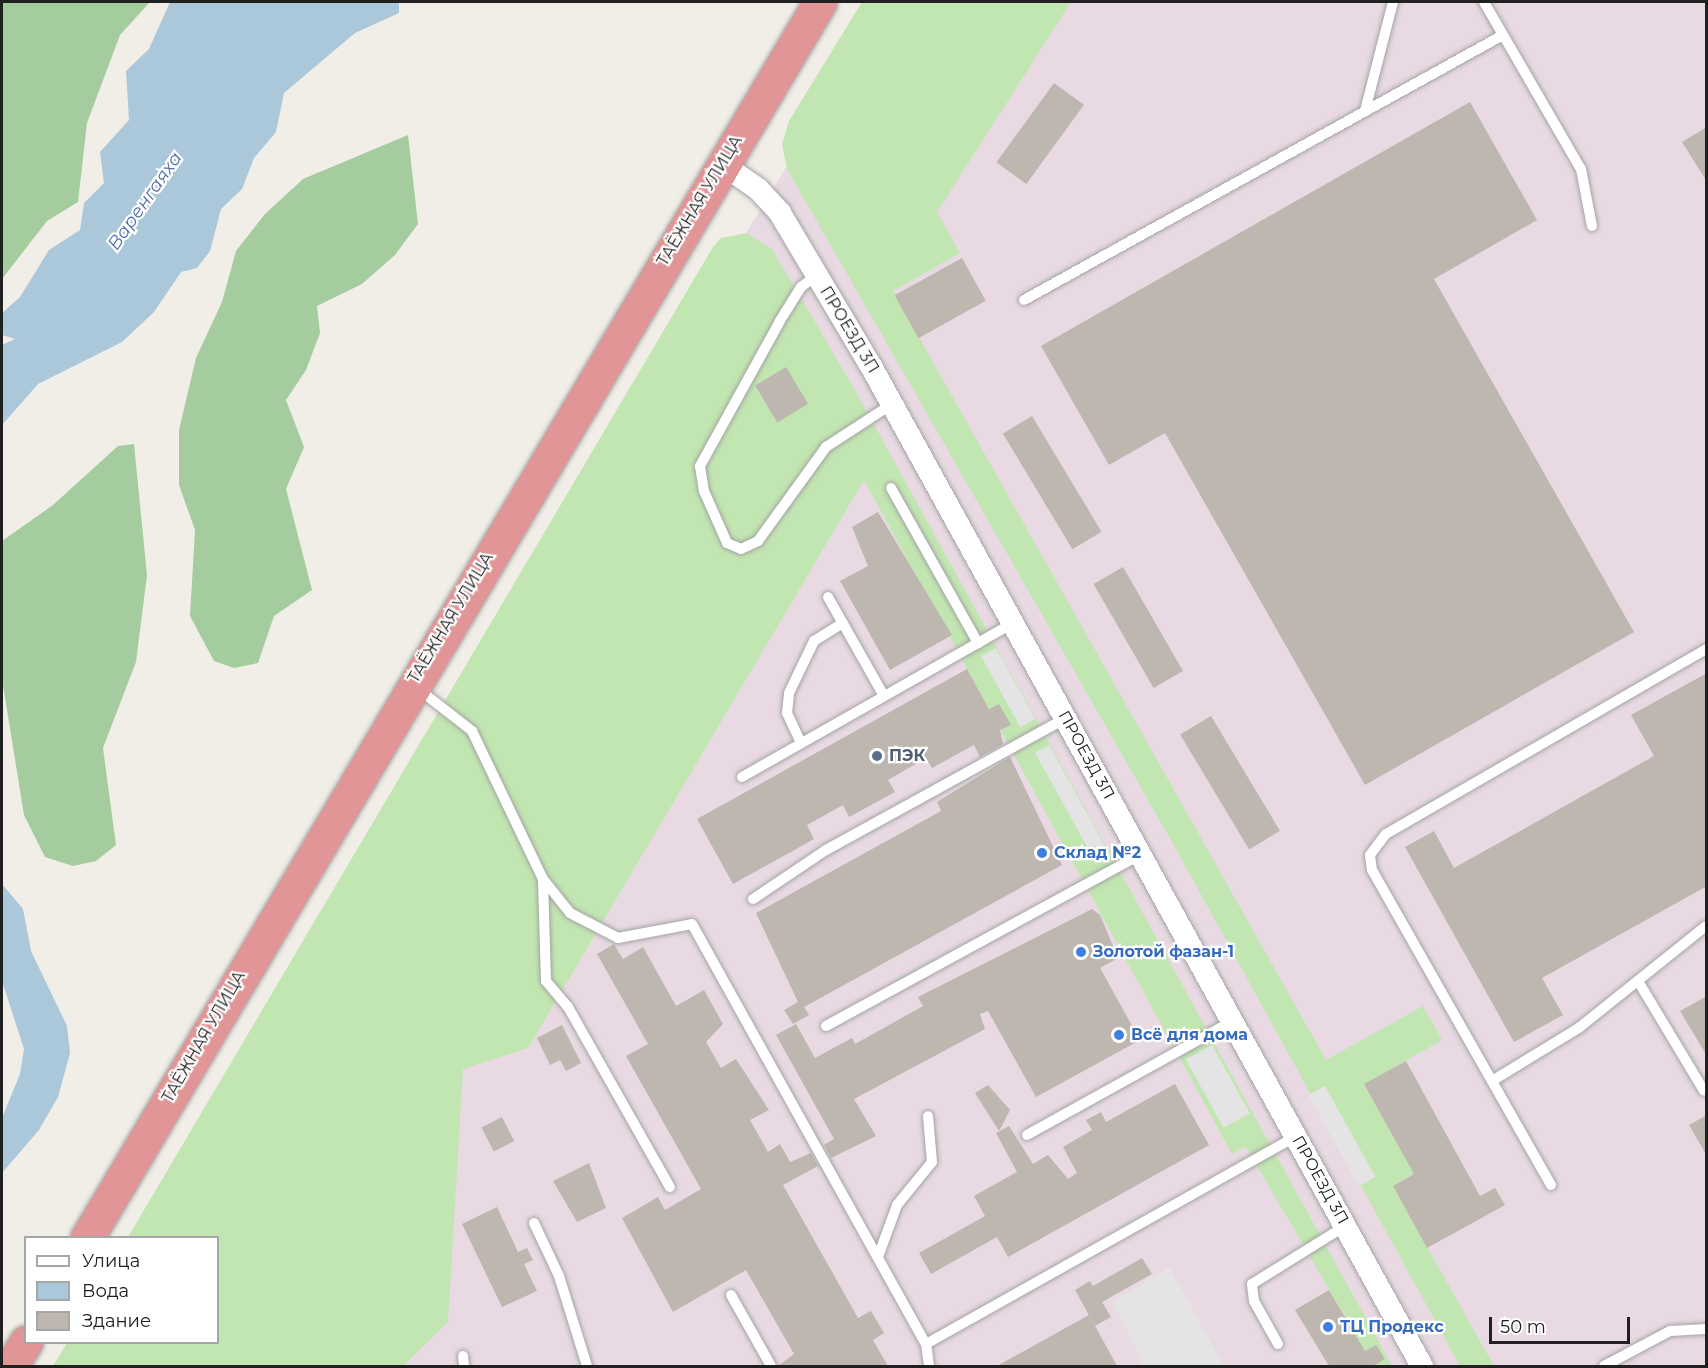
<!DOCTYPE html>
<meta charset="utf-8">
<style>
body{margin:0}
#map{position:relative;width:1708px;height:1368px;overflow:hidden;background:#f0eee7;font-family:Montserrat,sans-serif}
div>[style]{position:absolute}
.industrial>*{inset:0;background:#e8d9e3}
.grass>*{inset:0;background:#c2e6b1}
.forest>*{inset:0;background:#a4cc9f}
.parking>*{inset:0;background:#e4e4e4;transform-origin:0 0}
.water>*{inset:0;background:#abc7da}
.building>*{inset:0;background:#bdb7b0;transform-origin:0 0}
.roads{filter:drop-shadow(0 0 2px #a4a4a4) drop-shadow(0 0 2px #a4a4a4)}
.lane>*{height:10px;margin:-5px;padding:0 5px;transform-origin:5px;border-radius:5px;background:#fff}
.street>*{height:22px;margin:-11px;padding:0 11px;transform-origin:11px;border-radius:11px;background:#fff}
.highway>*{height:33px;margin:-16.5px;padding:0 16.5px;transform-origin:16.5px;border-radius:16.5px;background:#e19596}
.dots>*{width:16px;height:16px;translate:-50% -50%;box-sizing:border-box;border:3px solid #fff;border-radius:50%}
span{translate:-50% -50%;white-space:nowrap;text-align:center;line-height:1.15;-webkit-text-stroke:4.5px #fff;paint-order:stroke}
.street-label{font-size:16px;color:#202020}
.service-label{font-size:16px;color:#4e5e75;font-weight:700}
.left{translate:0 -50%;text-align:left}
.shop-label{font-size:16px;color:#366cbe;font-weight:700}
.water-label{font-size:18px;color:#536fa9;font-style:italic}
.frame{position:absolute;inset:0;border:3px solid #202020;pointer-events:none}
.legend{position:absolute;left:24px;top:1236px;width:195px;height:108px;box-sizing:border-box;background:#fff;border:2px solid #a6a6a6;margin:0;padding:8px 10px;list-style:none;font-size:18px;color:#202020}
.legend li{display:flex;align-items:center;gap:12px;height:30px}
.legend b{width:30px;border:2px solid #a6a6a6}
.scale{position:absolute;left:1489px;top:1317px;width:141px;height:27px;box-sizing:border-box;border:3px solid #202020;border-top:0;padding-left:8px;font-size:18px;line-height:21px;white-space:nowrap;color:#202020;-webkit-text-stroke:4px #fff;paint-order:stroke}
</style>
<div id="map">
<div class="industrial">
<i style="clip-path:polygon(887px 2px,1706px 2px,1706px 1366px,82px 1366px,218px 1342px,218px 1238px,726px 266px)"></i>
</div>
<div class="grass">
<i style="clip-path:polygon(862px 2px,1071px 2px,937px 212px,960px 253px,893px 291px,1326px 1060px,1423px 1006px,1442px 1040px,1365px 1084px,1414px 1174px,1393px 1186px,1494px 1366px,1460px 1366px,1176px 849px,787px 169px,782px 144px,789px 121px)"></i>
<i style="clip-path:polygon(747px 233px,772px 249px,855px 390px,1392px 1366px,1374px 1366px,1246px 1147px,1232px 1154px,864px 480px,528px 1048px,463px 1069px,448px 1322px,403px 1366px,53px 1366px,67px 1343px,218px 1342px,218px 1238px,128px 1237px,713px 247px,721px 238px)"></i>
</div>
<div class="forest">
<i style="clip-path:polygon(2px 2px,150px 2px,120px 35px,87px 123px,78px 202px,47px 221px,2px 279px)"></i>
<i style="clip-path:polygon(408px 135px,418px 224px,395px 255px,362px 284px,317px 306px,320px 333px,306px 370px,286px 400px,304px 447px,286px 489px,312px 590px,274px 616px,258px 663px,234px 668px,214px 661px,190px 616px,195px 530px,179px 485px,179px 430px,196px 358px,222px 302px,236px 251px,265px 214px,303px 179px)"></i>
<i style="clip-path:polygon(134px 444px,147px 575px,136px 662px,103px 748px,116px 845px,96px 861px,73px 866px,45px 857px,24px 815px,2px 679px,2px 541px,53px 505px,118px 446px)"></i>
</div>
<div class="parking">
<i style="left:996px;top:648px;width:81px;height:17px;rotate:61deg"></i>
<i style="left:1049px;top:745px;width:126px;height:16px;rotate:61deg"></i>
<i style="left:1212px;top:1045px;width:78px;height:30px;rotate:61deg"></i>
<i style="left:1325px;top:1086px;width:104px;height:19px;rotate:61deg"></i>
<i style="clip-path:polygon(1169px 1267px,1224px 1366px,1144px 1366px,1113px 1302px)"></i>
</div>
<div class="water">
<i style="clip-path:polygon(170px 2px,399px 2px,399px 13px,355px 33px,284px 93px,276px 132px,254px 158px,242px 189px,221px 209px,210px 251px,197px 268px,181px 272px,154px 312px,122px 342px,38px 384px,2px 425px,2px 345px,15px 339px,2px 335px,2px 313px,20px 297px,49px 250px,80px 230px,84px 203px,104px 183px,100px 152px,129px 120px,126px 71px,149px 49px)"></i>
<i style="clip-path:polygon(2px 884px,23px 909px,31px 951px,67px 1026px,70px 1053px,58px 1097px,39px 1130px,2px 1173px,2px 1118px,20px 1074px,24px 1049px,2px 981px)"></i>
</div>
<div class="building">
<i style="left:1054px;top:83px;width:37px;height:98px;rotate:36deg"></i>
<i style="clip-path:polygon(1470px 102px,1537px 220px,1434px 279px,1634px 632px,1365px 785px,1165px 433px,1109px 465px,1041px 346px)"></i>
<i style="clip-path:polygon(1707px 127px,1707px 182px,1682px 142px)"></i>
<i style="left:962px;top:258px;width:49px;height:77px;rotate:61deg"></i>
<i style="left:786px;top:367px;width:43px;height:36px;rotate:59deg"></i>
<i style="left:1032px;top:416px;width:135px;height:34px;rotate:59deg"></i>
<i style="clip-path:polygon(878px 512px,952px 635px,890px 670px,840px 581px,868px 566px,852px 527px)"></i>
<i style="left:1123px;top:567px;width:120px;height:34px;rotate:60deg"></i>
<i style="clip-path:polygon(967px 669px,989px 709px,999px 704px,1011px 725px,1000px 730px,1003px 744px,980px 757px,974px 745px,932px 768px,926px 758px,888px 780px,895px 792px,849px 817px,843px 805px,807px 825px,814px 839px,733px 884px,697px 819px)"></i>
<i style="clip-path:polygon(1707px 673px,1707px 886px,1542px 978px,1563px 1015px,1514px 1042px,1405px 847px,1434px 831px,1454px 868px,1654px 756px,1631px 715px)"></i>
<i style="left:1211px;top:716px;width:134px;height:36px;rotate:59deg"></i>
<i style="clip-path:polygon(1010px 757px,1062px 865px,804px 1007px,809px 1015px,793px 1024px,784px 1010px,798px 1002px,756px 913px,941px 811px,937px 802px)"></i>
<i style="clip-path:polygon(1092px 909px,1100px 915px,1118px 958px,1100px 968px,1140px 1040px,1036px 1097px,988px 1011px,980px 1014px,985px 1029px,854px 1099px,876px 1136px,831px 1158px,824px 1145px,834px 1139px,776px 1035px,796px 1024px,815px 1058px,852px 1038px,855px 1044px,923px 1006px,918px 997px)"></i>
<i style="clip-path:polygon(614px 944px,623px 959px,643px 947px,676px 1006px,704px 990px,723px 1024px,706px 1042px,721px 1068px,736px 1059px,769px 1110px,750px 1120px,768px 1152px,780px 1144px,790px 1162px,811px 1153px,818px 1166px,783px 1185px,858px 1318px,871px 1311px,884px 1333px,873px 1340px,888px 1366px,778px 1366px,794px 1354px,746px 1270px,673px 1312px,622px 1218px,658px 1197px,665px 1210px,701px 1189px,626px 1056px,648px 1044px,597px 954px)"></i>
<i style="clip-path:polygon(1707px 996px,1707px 1056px,1680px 1011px)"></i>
<i style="clip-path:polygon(562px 1025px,581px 1063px,566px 1071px,560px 1060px,550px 1065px,537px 1038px)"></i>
<i style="clip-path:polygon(1406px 1061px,1480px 1196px,1495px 1188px,1505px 1205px,1427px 1248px,1393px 1186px,1414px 1174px,1364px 1084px)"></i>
<i style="clip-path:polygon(1175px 1084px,1209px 1145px,1008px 1257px,997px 1237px,931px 1274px,919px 1253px,985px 1216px,974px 1196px,1017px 1172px,996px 1133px,1009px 1126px,1033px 1164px,1048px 1155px,1068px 1179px,1077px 1173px,1063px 1147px,1092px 1130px,1086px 1120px,1101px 1112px,1106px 1122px)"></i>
<i style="clip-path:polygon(988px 1085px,1010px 1110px,999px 1131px,975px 1093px)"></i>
<i style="clip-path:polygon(1707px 1115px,1707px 1156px,1689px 1125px)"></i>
<i style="left:502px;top:1117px;width:27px;height:23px;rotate:63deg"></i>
<i style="clip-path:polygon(589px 1163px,606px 1208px,577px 1222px,553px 1181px)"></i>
<i style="clip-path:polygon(497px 1207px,518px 1252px,527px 1248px,533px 1260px,524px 1264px,537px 1291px,502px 1307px,462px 1224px)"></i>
<i style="clip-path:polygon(1142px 1258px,1152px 1274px,1102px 1302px,1111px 1317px,1095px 1326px,1075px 1290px,1090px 1281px,1093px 1286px)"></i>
<i style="clip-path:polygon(1329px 1290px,1365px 1351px,1376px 1345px,1385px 1359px,1374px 1366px,1329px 1366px,1295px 1310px)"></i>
<i style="clip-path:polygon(1089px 1315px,1117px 1366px,997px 1366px)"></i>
</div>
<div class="roads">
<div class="lane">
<i style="left:1484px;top:2px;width:193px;rotate:59.9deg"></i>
<i style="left:1581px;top:169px;width:58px;rotate:79.1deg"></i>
<i style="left:1365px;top:111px;width:113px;rotate:-75.6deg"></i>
<i style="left:817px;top:275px;width:20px;rotate:143deg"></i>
<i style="left:801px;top:287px;width:40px;rotate:122deg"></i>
<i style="left:780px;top:321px;width:166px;rotate:118.9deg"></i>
<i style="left:700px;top:466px;width:25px;rotate:81deg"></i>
<i style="left:704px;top:491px;width:57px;rotate:66.1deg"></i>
<i style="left:727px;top:543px;width:15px;rotate:23deg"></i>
<i style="left:741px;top:549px;width:19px;rotate:-25deg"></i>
<i style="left:758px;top:541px;width:116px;rotate:-54.1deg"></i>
<i style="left:826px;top:447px;width:79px;rotate:-33.1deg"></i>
<i style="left:1024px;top:300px;width:547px;rotate:-28.95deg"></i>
<i style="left:891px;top:488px;width:178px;rotate:60.7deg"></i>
<i style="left:828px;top:597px;width:114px;rotate:60.5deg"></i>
<i style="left:417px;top:688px;width:70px;rotate:38deg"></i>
<i style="left:472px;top:731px;width:164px;rotate:64.4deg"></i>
<i style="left:543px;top:879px;width:43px;rotate:51.5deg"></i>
<i style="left:570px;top:913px;width:54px;rotate:27.5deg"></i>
<i style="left:618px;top:938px;width:75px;rotate:-10.7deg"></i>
<i style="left:692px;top:924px;width:481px;rotate:60.9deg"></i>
<i style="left:926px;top:1344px;width:22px;rotate:82deg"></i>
<i style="left:801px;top:743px;width:33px;rotate:-115deg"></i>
<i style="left:787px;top:713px;width:20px;rotate:-84deg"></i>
<i style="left:789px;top:693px;width:58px;rotate:-64.3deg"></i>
<i style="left:814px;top:641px;width:34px;rotate:-32deg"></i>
<i style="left:742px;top:777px;width:312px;rotate:-29.6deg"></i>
<i style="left:543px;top:880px;width:101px;rotate:88.3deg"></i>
<i style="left:546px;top:981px;width:34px;rotate:50deg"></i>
<i style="left:568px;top:1007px;width:207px;rotate:60.5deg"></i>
<i style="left:753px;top:899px;width:88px;rotate:-33.9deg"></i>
<i style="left:826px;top:850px;width:274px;rotate:-28.8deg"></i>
<i style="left:1638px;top:981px;width:128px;rotate:59deg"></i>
<i style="left:826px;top:1026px;width:358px;rotate:-28.6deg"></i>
<i style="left:1492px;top:1081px;width:103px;rotate:-31.5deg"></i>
<i style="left:1580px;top:1027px;width:161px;rotate:-38.7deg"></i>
<i style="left:1027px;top:1135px;width:235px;rotate:-29deg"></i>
<i style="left:1551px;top:1185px;width:362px;rotate:-119.6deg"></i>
<i style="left:1372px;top:870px;width:15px;rotate:-98deg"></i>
<i style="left:1370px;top:855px;width:26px;rotate:-53deg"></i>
<i style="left:1386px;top:834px;width:370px;rotate:-30deg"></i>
<i style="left:534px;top:1223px;width:59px;rotate:64.7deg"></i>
<i style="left:559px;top:1276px;width:94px;rotate:72.7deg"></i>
<i style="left:878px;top:1257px;width:55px;rotate:-69.9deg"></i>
<i style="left:897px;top:1205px;width:55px;rotate:-50.9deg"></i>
<i style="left:932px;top:1162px;width:46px;rotate:-95deg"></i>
<i style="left:731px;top:1295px;width:81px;rotate:60.6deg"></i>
<i style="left:926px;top:1344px;width:424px;rotate:-29.3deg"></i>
<i style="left:1278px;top:1344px;width:49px;rotate:-119.2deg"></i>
<i style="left:1254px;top:1301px;width:17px;rotate:-97deg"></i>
<i style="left:1252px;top:1284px;width:110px;rotate:-31.9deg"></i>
<i style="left:463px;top:1356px;width:10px;rotate:84deg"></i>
<i style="left:1604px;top:1366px;width:75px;rotate:-27.9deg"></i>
<i style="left:1670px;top:1331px;width:36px;rotate:-3deg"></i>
</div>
<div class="street">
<i style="left:722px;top:164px;width:44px;rotate:34.8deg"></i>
<i style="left:758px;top:189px;width:33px;rotate:47deg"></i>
<i style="left:780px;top:213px;width:178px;rotate:59.3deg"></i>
<i style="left:871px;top:366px;width:1142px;rotate:61.15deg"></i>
</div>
<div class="highway">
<i style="left:87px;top:1238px;width:1437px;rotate:-59.33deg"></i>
<i style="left:11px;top:1366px;width:28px;rotate:-58deg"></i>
</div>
</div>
<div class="dots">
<i style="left:877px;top:756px;background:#5c6f8a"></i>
<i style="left:1042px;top:853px;background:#3f7fe0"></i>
<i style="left:1081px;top:952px;background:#3f7fe0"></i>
<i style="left:1119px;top:1035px;background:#3f7fe0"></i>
<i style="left:1328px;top:1327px;background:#3f7fe0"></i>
</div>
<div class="street-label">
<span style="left:700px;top:201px;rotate:-59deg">ТАЁЖНАЯ УЛИЦА</span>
<span style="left:849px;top:330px;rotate:59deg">ПРОЕЗД 3П</span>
<span style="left:451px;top:618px;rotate:-59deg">ТАЁЖНАЯ УЛИЦА</span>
<span style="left:1086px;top:755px;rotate:61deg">ПРОЕЗД 3П</span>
<span style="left:204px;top:1037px;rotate:-60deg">ТАЁЖНАЯ УЛИЦА</span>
<span style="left:1320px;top:1180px;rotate:61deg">ПРОЕЗД 3П</span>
</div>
<div class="service-label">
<span class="left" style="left:889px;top:756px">ПЭК</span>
</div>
<div class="shop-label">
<span class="left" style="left:1054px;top:853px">Склад №2</span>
<span class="left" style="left:1093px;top:952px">Золотой фазан-1</span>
<span class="left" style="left:1131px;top:1035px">Всё для дома</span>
<span class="left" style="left:1340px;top:1327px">ТЦ Продекс</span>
</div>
<div class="water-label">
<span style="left:145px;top:201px;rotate:-55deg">Варенгаяха</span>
</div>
<div class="frame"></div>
<ul class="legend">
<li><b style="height:8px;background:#fff"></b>Улица</li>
<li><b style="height:16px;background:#abc7da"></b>Вода</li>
<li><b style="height:16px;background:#bdb7b0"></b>Здание</li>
</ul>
<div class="scale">50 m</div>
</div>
